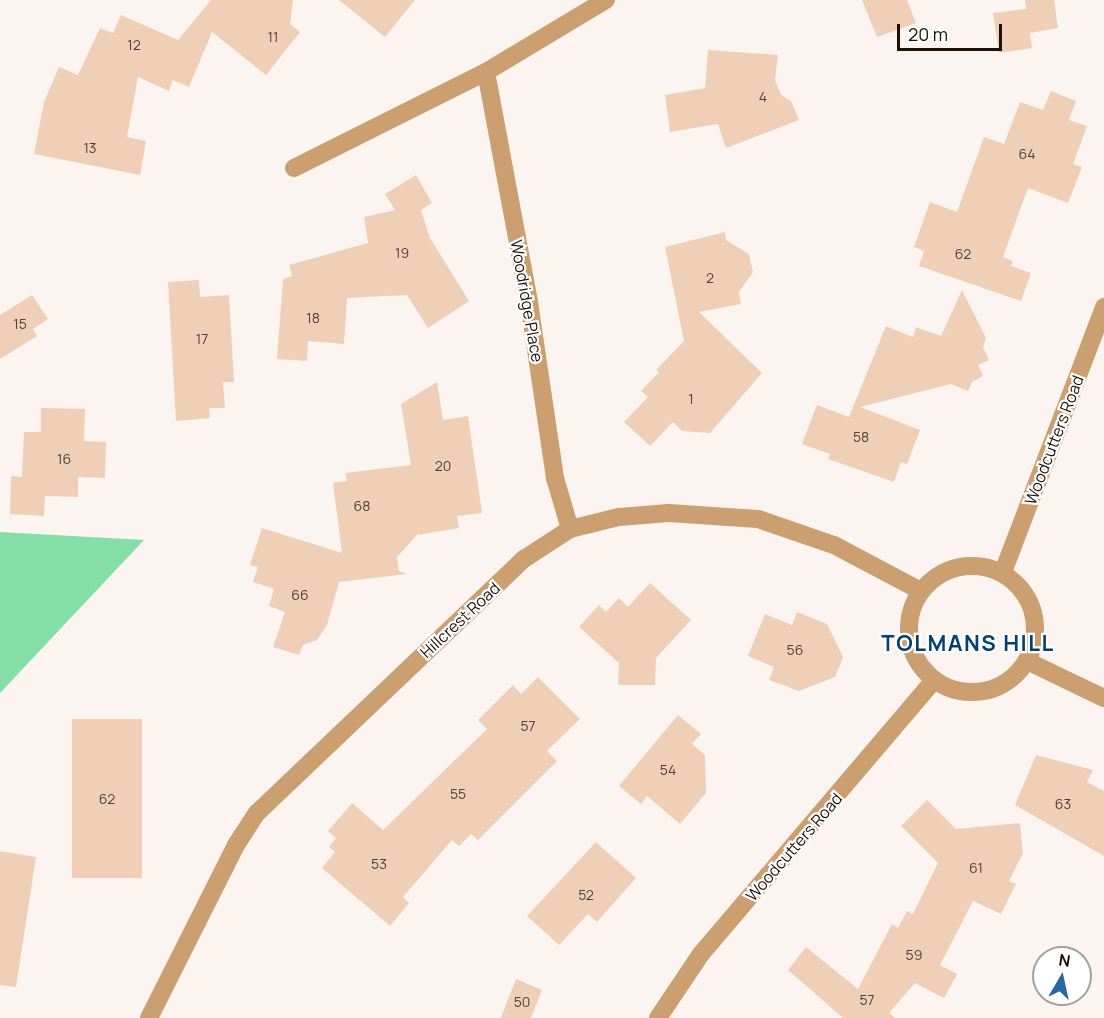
<!DOCTYPE html>
<style>
body{margin:0}
#map{position:relative;width:1104px;height:1018px;overflow:hidden;background:#fbf4f0;font-family:Manrope,sans-serif}
div>[style]{position:absolute}
.forest>*{inset:0;background:#83dfa5}
.building>*{inset:0;background:#f0cfb7;transform-origin:0 0}
.minor>*{height:18px;margin:-9px;padding:0 9px;transform-origin:9px;border-radius:9px;background:#cc9f71}
.minor>.ring{margin:-9px;padding:0;box-sizing:content-box;background:none;border:18px solid #cc9f71;border-radius:50%}
span{translate:-50% -50%;white-space:nowrap;text-align:center;line-height:1.15;-webkit-text-stroke:4.5px #fff;paint-order:stroke}
.number-label{font-size:14px;color:#514034}
.number-label span{-webkit-text-stroke-width:0}
.street-label{font-size:16px;color:#1c1108}
.district-label{font-size:22px;color:#044070;font-weight:700;letter-spacing:1.5px}
.north{position:absolute;left:1032px;top:946px;width:60px;height:60px;box-sizing:border-box;background:#fff;border:2px solid #a4a09c;border-radius:50%;rotate:9deg;font-size:16px;font-weight:700;line-height:24px;text-align:center;color:#1c1108}
.north::after{content:'';display:block;margin:auto;width:21px;height:27px;background:#2c669e;clip-path:polygon(50% 0,100% 100%,50% 72%,0 100%)}
.scale{position:absolute;left:897px;top:24px;width:105px;height:27px;box-sizing:border-box;border:3px solid #1c1108;border-top:0;padding-left:8px;font-size:18px;line-height:21px;white-space:nowrap;color:#1c1108;-webkit-text-stroke:4px #fff;paint-order:stroke}
</style>
<div id="map">
<div class="forest">
<i style="clip-path:polygon(0 532px,144px 540px,0 693px)"></i>
</div>
<div class="building">
<i style="clip-path:polygon(211px 0,293px 0,290px 24px,300px 32px,266px 75px,212px 32px,189px 87px,173px 80px,169px 91px,138px 77px,127px 137px,146px 141px,140px 175px,34px 154px,44px 102px,59px 67px,78px 75px,100px 28px,113px 33px,121px 15px,178px 40px)"></i>
<i style="clip-path:polygon(339px 0,415px 0,385px 37px)"></i>
<i style="clip-path:polygon(862px 0,907px 0,916px 23px,877px 37px)"></i>
<i style="clip-path:polygon(1025px 0,1054px 0,1058px 28px,1030px 33px,1032px 48px,999px 53px,993px 13px,1026px 9px)"></i>
<i style="clip-path:polygon(708px 50px,778px 55px,775px 80px,781px 95px,791px 101px,799px 120px,726px 148px,718px 124px,670px 132px,665px 95px,705px 88px)"></i>
<i style="clip-path:polygon(1051px 91px,1076px 101px,1069px 120px,1087px 126px,1073px 164px,1082px 167px,1068px 203px,1028px 188px,1003px 257px,1013px 261px,1011px 266px,1031px 273px,1021px 301px,919px 266px,924px 251px,914px 247px,930px 202px,957px 212px,984px 137px,1004px 144px,1020px 102px,1043px 110px)"></i>
<i style="clip-path:polygon(416px 175px,432px 203px,421px 210px,430px 238px,469px 301px,428px 328px,407px 295px,347px 298px,344px 344px,308px 341px,307px 361px,277px 359px,283px 279px,292px 276px,289px 265px,368px 243px,364px 217px,395px 210px,385px 194px)"></i>
<i style="clip-path:polygon(725px 232px,726px 240px,749px 254px,753px 272px,739px 292px,741px 304px,699px 312px,762px 373px,710px 433px,682px 431px,673px 422px,650px 446px,624px 422px,648px 397px,641px 391px,659px 372px,656px 370px,684px 341px,665px 247px)"></i>
<i style="clip-path:polygon(199px 280px,200px 297px,229px 295px,234px 382px,223px 382px,225px 408px,209px 408px,210px 418px,176px 421px,168px 282px)"></i>
<i style="clip-path:polygon(962px 290px,986px 338px,983px 347px,989px 360px,978px 365px,983px 376px,972px 382px,968px 391px,951px 384px,860px 407px,920px 430px,907px 464px,901px 462px,894px 482px,828px 459px,830px 454px,802px 444px,817px 405px,849px 417px,886px 326px,913px 337px,916px 327px,941px 336px)"></i>
<i style="clip-path:polygon(32px 295px,48px 319px,33px 329px,37px 336px,0 359px,0 315px)"></i>
<i style="clip-path:polygon(437px 382px,443px 420px,468px 416px,482px 513px,457px 516px,459px 528px,417px 535px,397px 557px,399px 571px,407px 574px,339px 582px,327px 625px,317px 640px,303px 645px,299px 655px,273px 647px,285px 612px,269px 606px,274px 589px,253px 582px,258px 567px,250px 565px,262px 528px,342px 553px,333px 483px,347px 481px,345px 473px,411px 465px,401px 404px)"></i>
<i style="clip-path:polygon(41px 408px,85px 409px,84px 441px,106px 442px,105px 478px,78px 477px,78px 497px,45px 496px,44px 516px,10px 514px,11px 476px,22px 477px,24px 432px,41px 432px)"></i>
<i style="clip-path:polygon(650px 583px,691px 620px,656px 658px,655px 685px,618px 685px,619px 663px,579px 627px,599px 605px,606px 612px,619px 598px,628px 607px)"></i>
<i style="clip-path:polygon(797px 612px,827px 624px,843px 657px,835px 677px,799px 691px,769px 680px,774px 667px,748px 656px,765px 614px,792px 625px)"></i>
<i style="clip-path:polygon(538px 677px,580px 719px,547px 751px,557px 761px,478px 840px,471px 834px,459px 846px,452px 840px,403px 897px,409px 903px,390px 926px,322px 868px,335px 852px,329px 847px,336px 838px,328px 831px,352px 803px,383px 830px,487px 729px,478px 720px,513px 685px,521px 694px)"></i>
<i style="clip-path:polygon(678px 715px,701px 734px,692px 744px,705px 755px,706px 793px,680px 824px,647px 796px,641px 804px,619px 786px)"></i>
<i style="left:72px;top:719px;width:70px;height:159px"></i>
<i style="clip-path:polygon(1036px 755px,1093px 770px,1087px 782px,1104px 791px,1104px 856px,1015px 805px)"></i>
<i style="clip-path:polygon(927px 800px,956px 829px,1020px 823px,1023px 853px,1009px 881px,1016px 884px,1001px 914px,973px 901px,940px 965px,957px 974px,944px 998px,915px 983px,889px 1013px,895px 1018px,843px 1018px,788px 970px,806px 947px,858px 989px,892px 924px,898px 928px,907px 911px,913px 914px,938px 863px,901px 826px)"></i>
<i style="clip-path:polygon(596px 842px,636px 878px,597px 922px,588px 914px,559px 945px,527px 916px)"></i>
<i style="clip-path:polygon(0 851px,36px 857px,16px 987px,0 985px)"></i>
<i style="clip-path:polygon(516px 979px,542px 990px,531px 1018px,501px 1018px)"></i>
</div>
<div class="minor">
<i style="left:486px;top:72px;width:234px;rotate:79.4deg"></i>
<i style="left:529px;top:302px;width:178px;rotate:81.6deg"></i>
<i style="left:555px;top:478px;width:53px;rotate:73.6deg"></i>
<i style="left:294px;top:168px;width:215px;rotate:-26.6deg"></i>
<i style="left:486px;top:72px;width:140px;rotate:-31deg"></i>
<i class="ring" style="left:909px;top:566px;width:108px;height:108px"></i>
<i style="left:1003px;top:572px;width:284px;rotate:-69.1deg"></i>
<i style="left:1027px;top:661px;width:85px;rotate:25.7deg"></i>
<i style="left:149px;top:1018px;width:194px;rotate:-63.3deg"></i>
<i style="left:236px;top:845px;width:38px;rotate:-57deg"></i>
<i style="left:257px;top:813px;width:369px;rotate:-43.6deg"></i>
<i style="left:524px;top:559px;width:55px;rotate:-33.1deg"></i>
<i style="left:570px;top:529px;width:50px;rotate:-13.8deg"></i>
<i style="left:619px;top:517px;width:50px;rotate:-4.6deg"></i>
<i style="left:669px;top:513px;width:89px;rotate:3.9deg"></i>
<i style="left:758px;top:519px;width:80px;rotate:18.9deg"></i>
<i style="left:834px;top:545px;width:98px;rotate:27.9deg"></i>
<i style="left:658px;top:1018px;width:77px;rotate:-56.1deg"></i>
<i style="left:701px;top:954px;width:360px;rotate:-49.6deg"></i>
</div>
<div class="number-label">
<span style="left:273px;top:37px">11</span>
<span style="left:134px;top:45px">12</span>
<span style="left:763px;top:97px">4</span>
<span style="left:90px;top:148px">13</span>
<span style="left:1027px;top:154px">64</span>
<span style="left:402px;top:253px">19</span>
<span style="left:963px;top:254px">62</span>
<span style="left:710px;top:278px">2</span>
<span style="left:313px;top:318px">18</span>
<span style="left:20px;top:324px">15</span>
<span style="left:202px;top:339px">17</span>
<span style="left:691px;top:399px">1</span>
<span style="left:861px;top:437px">58</span>
<span style="left:64px;top:459px">16</span>
<span style="left:443px;top:466px">20</span>
<span style="left:362px;top:506px">68</span>
<span style="left:300px;top:595px">66</span>
<span style="left:795px;top:650px">56</span>
<span style="left:528px;top:726px">57</span>
<span style="left:668px;top:770px">54</span>
<span style="left:458px;top:794px">55</span>
<span style="left:107px;top:799px">62</span>
<span style="left:1063px;top:804px">63</span>
<span style="left:379px;top:864px">53</span>
<span style="left:976px;top:868px">61</span>
<span style="left:586px;top:895px">52</span>
<span style="left:914px;top:955px">59</span>
<span style="left:867px;top:1000px">57</span>
<span style="left:522px;top:1002px">50</span>
</div>
<div class="street-label">
<span style="left:527px;top:301px;rotate:80deg">Woodridge Place</span>
<span style="left:1054px;top:440px;rotate:-69deg">Woodcutters Road</span>
<span style="left:460px;top:620px;rotate:-43deg">Hillcrest Road</span>
<span style="left:794px;top:847px;rotate:-49deg">Woodcutters Road</span>
</div>
<div class="district-label">
<span style="left:968px;top:644px">TOLMANS HILL</span>
</div>
<div class="north">N</div>
<div class="scale">20 m</div>
</div>
